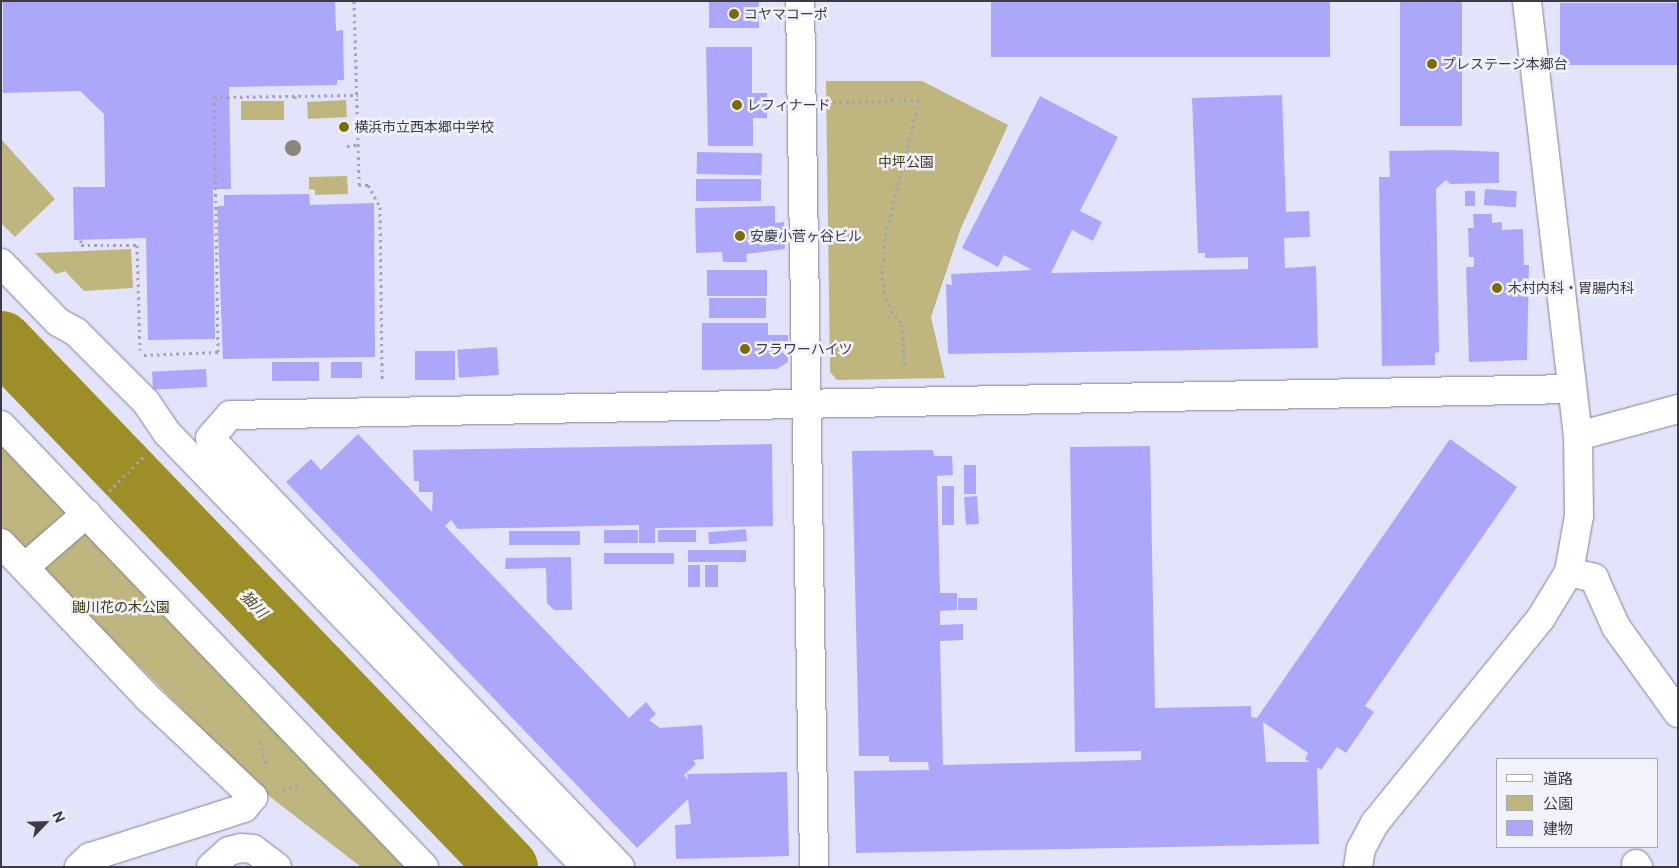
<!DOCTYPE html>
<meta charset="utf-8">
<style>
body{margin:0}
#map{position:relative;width:1679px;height:868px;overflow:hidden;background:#e4e3fc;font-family:"Public Sans","Noto Sans JP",sans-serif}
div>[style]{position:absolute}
.green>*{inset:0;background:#beb67e;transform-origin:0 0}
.river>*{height:61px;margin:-30.5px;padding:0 30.5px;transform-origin:30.5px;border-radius:30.5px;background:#9e8e27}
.building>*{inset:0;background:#ada7fb;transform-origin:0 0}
.path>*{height:3px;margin-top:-1.5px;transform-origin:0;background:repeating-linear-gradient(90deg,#a2a1b5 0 2.5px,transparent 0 6.5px)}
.roads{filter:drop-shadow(0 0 1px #828198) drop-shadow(0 0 1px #828198)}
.minor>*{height:28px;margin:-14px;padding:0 14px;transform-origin:14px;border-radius:14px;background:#fff}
.trees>*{width:16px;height:16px;margin:-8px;border-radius:50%;background:#8a867a}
.dots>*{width:14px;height:14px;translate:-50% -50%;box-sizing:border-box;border:2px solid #f2f2fc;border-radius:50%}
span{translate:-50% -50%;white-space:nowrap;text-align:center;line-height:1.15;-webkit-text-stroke:5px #f2f2fc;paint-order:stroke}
.poi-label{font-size:14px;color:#3c3b45}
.left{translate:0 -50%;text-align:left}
.park-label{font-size:14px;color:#403a10}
.water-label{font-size:15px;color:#4f4920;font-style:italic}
.frame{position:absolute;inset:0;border:2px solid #3c3b45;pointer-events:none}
.legend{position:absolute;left:1496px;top:758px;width:162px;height:90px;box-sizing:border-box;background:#f2f2fc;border:1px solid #a9a9b3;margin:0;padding:6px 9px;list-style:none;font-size:15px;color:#3c3b45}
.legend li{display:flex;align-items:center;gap:10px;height:25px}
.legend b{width:25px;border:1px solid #a9a9b3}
.north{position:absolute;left:20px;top:798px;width:50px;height:50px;-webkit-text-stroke:4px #f2f2fc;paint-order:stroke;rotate:66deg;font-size:14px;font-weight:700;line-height:20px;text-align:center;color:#3c3b45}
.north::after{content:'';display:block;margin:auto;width:18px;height:22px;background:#3c3b45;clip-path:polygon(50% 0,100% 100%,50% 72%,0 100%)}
</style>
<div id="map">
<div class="green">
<i style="clip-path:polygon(826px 81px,922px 81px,1008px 125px,961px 228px,931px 317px,945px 378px,837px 380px,830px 372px)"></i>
<i style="left:346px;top:100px;width:17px;height:39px;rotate:87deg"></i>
<i style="left:241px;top:101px;width:43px;height:19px"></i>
<i style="clip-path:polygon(1px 139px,55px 199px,15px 237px,1px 223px)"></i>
<i style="clip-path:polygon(347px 176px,348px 194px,315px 195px,315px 190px,309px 189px,309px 177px)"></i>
<i style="clip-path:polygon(131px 249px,133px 288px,84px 291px,65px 271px,56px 274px,35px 253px)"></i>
<i style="clip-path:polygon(1px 437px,76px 515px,26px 554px,1px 525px)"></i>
<i style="clip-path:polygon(87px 527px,411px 867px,361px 867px,269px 796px,39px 566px)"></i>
</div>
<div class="river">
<i style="left:1px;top:341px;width:730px;rotate:46.11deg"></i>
</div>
<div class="building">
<i style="clip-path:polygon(3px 1px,335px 1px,336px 31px,343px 30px,344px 80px,337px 80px,337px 85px,229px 87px,231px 189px,213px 189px,215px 339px,148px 340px,146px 238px,74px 240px,73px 187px,105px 187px,104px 114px,80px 91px,3px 93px)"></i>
<i style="left:709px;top:1px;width:50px;height:27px"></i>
<i style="left:991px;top:1px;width:339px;height:56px"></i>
<i style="left:1400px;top:1px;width:62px;height:125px"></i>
<i style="left:1678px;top:3px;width:62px;height:118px;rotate:90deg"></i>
<i style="clip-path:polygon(706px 47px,752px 47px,752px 93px,767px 93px,767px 118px,753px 118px,753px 146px,708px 146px)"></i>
<i style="clip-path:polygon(1282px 95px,1286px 212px,1309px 211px,1310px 237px,1284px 238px,1285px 268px,1316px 266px,1318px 348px,948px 354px,946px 284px,952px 285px,951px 274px,1032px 270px,1004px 255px,998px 267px,962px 248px,1040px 96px,1118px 137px,1080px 211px,1102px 222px,1093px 241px,1072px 230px,1051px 273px,1248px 269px,1248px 257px,1205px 258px,1205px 253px,1198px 253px,1192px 98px)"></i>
<i style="clip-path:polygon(1450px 150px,1499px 152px,1499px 183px,1450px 184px,1446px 180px,1436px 189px,1439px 352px,1435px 353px,1435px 365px,1382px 366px,1379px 177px,1390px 177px,1389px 151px)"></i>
<i style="left:697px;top:152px;width:65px;height:22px;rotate:1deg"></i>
<i style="left:696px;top:179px;width:65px;height:22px"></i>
<i style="left:1485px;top:189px;width:32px;height:16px;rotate:4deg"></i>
<i style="left:1475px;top:191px;width:15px;height:10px;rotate:90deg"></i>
<i style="clip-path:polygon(309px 194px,310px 205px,374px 203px,375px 357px,223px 359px,217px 206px,224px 206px,224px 195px)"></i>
<i style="clip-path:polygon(775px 206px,775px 223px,784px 222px,785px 249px,746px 254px,747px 262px,723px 262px,722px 252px,696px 253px,695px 208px)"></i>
<i style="clip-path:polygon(1473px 214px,1492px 214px,1492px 223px,1502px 222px,1502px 230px,1523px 229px,1524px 265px,1529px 265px,1527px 360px,1469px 362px,1466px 267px,1474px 267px,1474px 257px,1469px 257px,1468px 228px,1474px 228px)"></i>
<i style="left:767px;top:270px;width:26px;height:60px;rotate:90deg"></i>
<i style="left:766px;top:298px;width:20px;height:57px;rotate:90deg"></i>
<i style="clip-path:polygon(702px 323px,768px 323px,768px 335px,788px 335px,788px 362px,777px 369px,702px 370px)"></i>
<i style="left:497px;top:347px;width:28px;height:40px;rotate:86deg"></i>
<i style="left:455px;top:351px;width:29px;height:40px;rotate:90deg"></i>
<i style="left:319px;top:362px;width:19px;height:47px;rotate:90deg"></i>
<i style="left:331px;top:362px;width:31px;height:16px"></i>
<i style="left:206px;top:369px;width:18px;height:54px;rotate:87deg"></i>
<i style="clip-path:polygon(358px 434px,432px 512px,433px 492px,419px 492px,419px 481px,414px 481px,413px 450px,772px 444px,773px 526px,655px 528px,655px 543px,639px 543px,639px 525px,458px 529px,451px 520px,445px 526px,629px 718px,646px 702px,656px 714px,649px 720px,660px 728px,702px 725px,704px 759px,693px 760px,696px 764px,684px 775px,688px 780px,687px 774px,787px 772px,789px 856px,676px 859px,675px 825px,691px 824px,688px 799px,637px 848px,286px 482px,311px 459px,321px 470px)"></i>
<i style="clip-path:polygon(evenodd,1450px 439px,1517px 487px,1365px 706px,1374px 712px,1346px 753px,1337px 747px,1321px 770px,1317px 767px,1319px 844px,856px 853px,854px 771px,929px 770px,928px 762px,889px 762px,889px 756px,859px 756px,852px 451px,933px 450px,934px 456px,952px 456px,953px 475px,937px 476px,940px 593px,957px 593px,957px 610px,940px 611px,940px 625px,963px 624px,963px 640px,940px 641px,943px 765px,1141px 760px,1141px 751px,1075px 752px,1070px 447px,1150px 446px,1155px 708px,1251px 706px,1251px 717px,1257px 718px,1450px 439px,1263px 722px,1308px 753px,1305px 759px,1309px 762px,1266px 762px,1263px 722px)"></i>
<i style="left:964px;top:465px;width:12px;height:29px"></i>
<i style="left:942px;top:486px;width:12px;height:39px"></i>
<i style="left:977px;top:496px;width:28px;height:13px;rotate:86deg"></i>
<i style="left:746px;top:529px;width:12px;height:38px;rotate:85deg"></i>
<i style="left:638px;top:530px;width:13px;height:34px;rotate:90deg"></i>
<i style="left:658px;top:530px;width:38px;height:12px"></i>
<i style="left:580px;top:531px;width:14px;height:71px;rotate:90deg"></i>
<i style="left:746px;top:550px;width:12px;height:58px;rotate:90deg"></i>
<i style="left:674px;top:553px;width:11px;height:70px;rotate:90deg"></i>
<i style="clip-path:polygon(571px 557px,572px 610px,554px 610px,547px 603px,546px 568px,505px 569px,506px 558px)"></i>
<i style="left:688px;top:565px;width:12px;height:22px"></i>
<i style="left:705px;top:565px;width:13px;height:22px"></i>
<i style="left:958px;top:598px;width:19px;height:12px"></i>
</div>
<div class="path">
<i style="left:354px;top:1px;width:184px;rotate:88.4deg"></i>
<i style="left:359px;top:185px;width:9px"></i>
<i style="left:368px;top:185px;width:25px;rotate:61deg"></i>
<i style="left:380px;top:207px;width:174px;rotate:89.3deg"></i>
<i style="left:295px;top:96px;width:5px;rotate:90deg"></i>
<i style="left:833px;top:102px;width:86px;rotate:-1.3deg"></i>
<i style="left:919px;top:100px;width:136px;rotate:104deg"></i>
<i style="left:886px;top:232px;width:39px;rotate:96deg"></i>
<i style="left:882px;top:271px;width:21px;rotate:85deg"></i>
<i style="left:884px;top:292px;width:20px;rotate:70deg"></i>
<i style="left:891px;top:311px;width:17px;rotate:50deg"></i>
<i style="left:902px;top:324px;width:46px;rotate:86.3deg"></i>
<i style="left:347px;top:146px;width:11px;rotate:-5deg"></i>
<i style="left:81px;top:240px;width:5px;rotate:90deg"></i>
<i style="left:81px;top:245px;width:56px"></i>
<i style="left:137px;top:245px;width:105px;rotate:88.4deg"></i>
<i style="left:144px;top:355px;width:74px;rotate:-2.3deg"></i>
<i style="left:218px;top:352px;width:255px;rotate:-90.9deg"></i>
<i style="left:214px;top:97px;width:144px;rotate:-0.8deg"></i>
<i style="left:109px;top:491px;width:51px;rotate:-45deg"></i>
<i style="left:260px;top:742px;width:24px;rotate:75deg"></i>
<i style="left:283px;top:790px;width:19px;rotate:-16deg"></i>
</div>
<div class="roads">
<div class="minor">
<i style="left:800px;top:1px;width:866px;rotate:89.07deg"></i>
<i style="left:1px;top:263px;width:82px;rotate:46deg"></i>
<i style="left:58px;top:322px;width:21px;rotate:29deg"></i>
<i style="left:76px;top:332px;width:99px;rotate:45deg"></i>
<i style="left:146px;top:402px;width:37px;rotate:56deg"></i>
<i style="left:167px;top:433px;width:603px;rotate:46.01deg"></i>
<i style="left:1px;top:425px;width:612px;rotate:46.26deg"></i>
<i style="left:1578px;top:436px;width:104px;rotate:-15.1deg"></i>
<i style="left:1px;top:543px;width:212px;rotate:46.5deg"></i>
<i style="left:147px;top:697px;width:146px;rotate:43.3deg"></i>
<i style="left:253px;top:797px;width:14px;rotate:129deg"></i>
<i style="left:244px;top:808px;width:162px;rotate:162.3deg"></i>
<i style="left:90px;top:857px;width:15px;rotate:138deg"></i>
<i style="left:25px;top:567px;width:82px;rotate:-41.1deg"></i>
<i style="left:1569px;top:572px;width:26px;rotate:13deg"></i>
<i style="left:1594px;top:578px;width:54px;rotate:65.8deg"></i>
<i style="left:1616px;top:627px;width:106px;rotate:54.2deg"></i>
<i style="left:1636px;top:864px;width:4px;rotate:56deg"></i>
<i style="left:211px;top:867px;width:24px;rotate:-42deg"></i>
<i style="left:229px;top:851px;width:12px;rotate:-14deg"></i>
<i style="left:241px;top:848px;width:12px;rotate:5deg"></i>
<i style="left:253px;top:849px;width:30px;rotate:37deg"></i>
<i style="left:620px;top:867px;width:593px;rotate:-133.7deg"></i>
<i style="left:210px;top:438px;width:30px;rotate:-49deg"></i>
<i style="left:230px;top:415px;width:1341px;rotate:-1.11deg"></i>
<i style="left:1358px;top:867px;width:18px;rotate:-81deg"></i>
<i style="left:1361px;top:849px;width:30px;rotate:-62deg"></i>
<i style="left:1375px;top:823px;width:264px;rotate:-51deg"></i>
<i style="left:1541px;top:618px;width:54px;rotate:-58.7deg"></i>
<i style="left:1569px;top:572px;width:57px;rotate:-79.9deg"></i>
<i style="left:1579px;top:516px;width:80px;rotate:-90.7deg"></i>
<i style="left:1578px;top:436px;width:438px;rotate:-96.7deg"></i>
</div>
</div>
<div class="trees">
<i style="left:293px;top:148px"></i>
</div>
<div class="dots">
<i style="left:734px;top:14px;background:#796c05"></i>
<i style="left:1432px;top:64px;background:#796c05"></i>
<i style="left:737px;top:105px;background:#796c05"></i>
<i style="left:344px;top:127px;background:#796c05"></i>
<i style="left:740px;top:236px;background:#796c05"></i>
<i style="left:1497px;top:288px;background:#796c05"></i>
<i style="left:745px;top:349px;background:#796c05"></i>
</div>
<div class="poi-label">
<span class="left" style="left:744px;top:14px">コヤマコーポ</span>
<span class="left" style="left:1442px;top:64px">プレステージ本郷台</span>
<span class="left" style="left:747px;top:105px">レフィナード</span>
<span class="left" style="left:354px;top:127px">横浜市立西本郷中学校</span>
<span class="left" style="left:750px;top:236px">安慶小菅ヶ谷ビル</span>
<span class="left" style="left:1508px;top:288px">木村内科・胃腸内科</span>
<span class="left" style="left:755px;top:349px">フラワーハイツ</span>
</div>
<div class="park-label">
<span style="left:906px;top:162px">中坪公園</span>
<span style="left:121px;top:607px">鼬川花の木公園</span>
</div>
<div class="water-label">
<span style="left:254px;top:604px;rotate:46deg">㹨川</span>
</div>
<div class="frame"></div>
<ul class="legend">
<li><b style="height:6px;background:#fff"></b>道路</li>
<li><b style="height:14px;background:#beb67e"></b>公園</li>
<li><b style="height:14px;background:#ada7fb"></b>建物</li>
</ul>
<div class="north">N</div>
</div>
